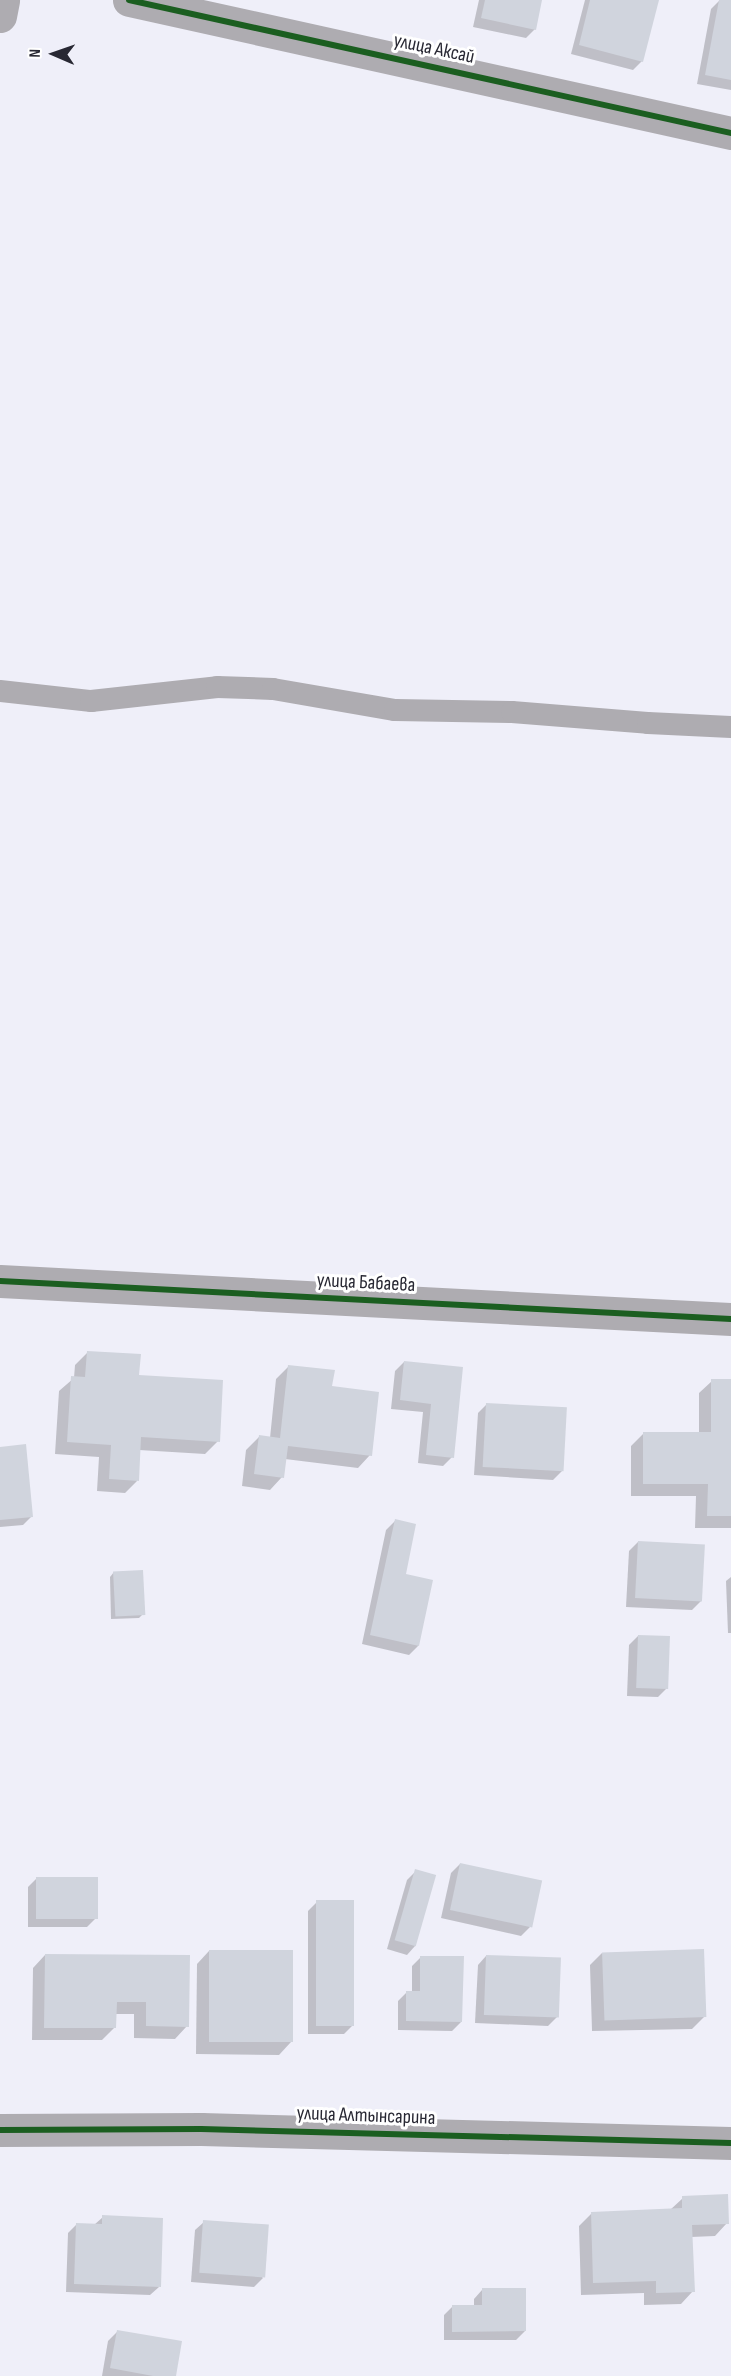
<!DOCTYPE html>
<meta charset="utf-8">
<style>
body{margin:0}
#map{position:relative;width:731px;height:2376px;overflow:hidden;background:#efeff9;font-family:"Sofia Sans Condensed",sans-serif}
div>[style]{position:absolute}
.shadow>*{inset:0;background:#0003}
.building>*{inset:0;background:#d0d4dd;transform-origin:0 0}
.service>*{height:22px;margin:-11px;padding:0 11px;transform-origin:11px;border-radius:11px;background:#aeacb1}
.minor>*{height:33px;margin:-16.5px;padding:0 16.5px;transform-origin:16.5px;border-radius:16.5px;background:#aeacb1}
.tertiary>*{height:33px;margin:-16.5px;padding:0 16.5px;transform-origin:16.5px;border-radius:16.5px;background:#aeacb1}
.cycleway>*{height:6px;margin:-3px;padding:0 3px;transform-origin:3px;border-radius:3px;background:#1b5e20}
span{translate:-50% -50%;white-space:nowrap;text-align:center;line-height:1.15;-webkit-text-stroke:6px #fff;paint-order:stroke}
.street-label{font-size:20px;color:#282833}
.north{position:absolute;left:24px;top:24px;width:60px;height:60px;-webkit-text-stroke:4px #fff;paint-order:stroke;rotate:272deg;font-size:16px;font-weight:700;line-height:24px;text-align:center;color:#282833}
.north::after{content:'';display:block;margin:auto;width:21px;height:27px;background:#282833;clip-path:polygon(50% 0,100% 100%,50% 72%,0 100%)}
</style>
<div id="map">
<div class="shadow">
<i style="clip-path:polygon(479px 0,541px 0,535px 29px,526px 38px,473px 27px)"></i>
<i style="clip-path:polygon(585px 0,654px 0,642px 61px,633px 70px,571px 54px)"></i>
<i style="clip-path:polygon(720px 0,731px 2px,731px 90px,697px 84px,711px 9px)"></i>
<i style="clip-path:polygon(88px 1352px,218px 1441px,205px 1454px,139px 1450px,137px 1481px,125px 1493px,97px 1491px,99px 1457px,55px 1454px,59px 1391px,74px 1378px,75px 1365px)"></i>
<i style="clip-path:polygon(404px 1362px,461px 1368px,452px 1457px,443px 1466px,418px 1463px,423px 1412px,391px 1409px,395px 1371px)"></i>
<i style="clip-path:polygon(289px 1366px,330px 1387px,370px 1455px,358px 1468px,285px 1459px,282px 1477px,270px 1490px,242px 1486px,246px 1450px,259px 1437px,270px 1438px,276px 1379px)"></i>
<i style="clip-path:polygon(712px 1381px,731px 1381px,731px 1528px,695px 1528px,696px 1496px,631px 1496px,631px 1446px,644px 1433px,699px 1433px,699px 1393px)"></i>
<i style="clip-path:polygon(487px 1404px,562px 1471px,553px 1480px,474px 1475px,478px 1413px)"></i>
<i style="clip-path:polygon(0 1448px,32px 1516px,23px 1525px,0 1527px)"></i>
<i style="clip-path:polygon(395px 1521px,404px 1575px,431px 1581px,418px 1646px,409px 1655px,362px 1644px,386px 1530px)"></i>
<i style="clip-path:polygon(638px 1542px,701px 1601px,692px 1610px,626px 1607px,629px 1551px)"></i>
<i style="clip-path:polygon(114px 1572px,143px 1614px,139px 1618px,111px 1619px,110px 1577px)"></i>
<i style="clip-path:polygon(731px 1577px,731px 1633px,728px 1633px,726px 1581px)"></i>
<i style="clip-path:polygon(638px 1636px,667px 1688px,658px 1697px,627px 1696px,629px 1645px)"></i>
<i style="clip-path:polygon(460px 1864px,530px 1927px,521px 1936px,441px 1918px,451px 1873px)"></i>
<i style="clip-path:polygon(416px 1871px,435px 1876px,415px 1946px,407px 1955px,387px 1949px,407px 1880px)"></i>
<i style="clip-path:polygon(36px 1879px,96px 1918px,87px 1927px,28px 1927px,28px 1887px)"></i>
<i style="clip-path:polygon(317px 1902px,353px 2025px,344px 2034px,308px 2034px,308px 1911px)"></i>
<i style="clip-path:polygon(209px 1951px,291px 2042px,279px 2055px,196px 2054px,197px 1964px)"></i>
<i style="clip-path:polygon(602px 1953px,705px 2016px,692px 2029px,592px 2031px,590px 1965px)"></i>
<i style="clip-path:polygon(45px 1955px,188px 1956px,187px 2026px,175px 2039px,134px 2038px,134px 2014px,115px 2014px,115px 2027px,102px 2040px,32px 2040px,33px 1968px)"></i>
<i style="clip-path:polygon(486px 1956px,557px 2017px,548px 2026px,475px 2023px,478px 1965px)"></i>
<i style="clip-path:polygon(421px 1957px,461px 2022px,452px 2031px,398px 2030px,398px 2001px,407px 1992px,412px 1992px,412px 1966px)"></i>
<i style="clip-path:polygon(683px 2198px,727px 2223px,715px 2236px,691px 2237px,693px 2291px,681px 2304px,644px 2305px,644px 2293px,581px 2295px,579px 2226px,591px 2214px,670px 2210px)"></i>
<i style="clip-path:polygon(103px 2217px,159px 2287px,150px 2295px,66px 2292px,68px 2233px,76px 2225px,94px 2225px)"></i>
<i style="clip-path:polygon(204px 2222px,263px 2278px,254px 2287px,191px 2282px,195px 2230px)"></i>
<i style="clip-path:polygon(482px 2290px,525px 2331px,516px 2340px,444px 2340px,444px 2315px,453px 2306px,474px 2306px,474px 2299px)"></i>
<i style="clip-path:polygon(117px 2332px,175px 2376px,102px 2376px,108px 2341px)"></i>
</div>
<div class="building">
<i style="clip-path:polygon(485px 0,542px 0,536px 30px,481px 18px)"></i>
<i style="clip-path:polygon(590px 0,659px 0,643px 62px,579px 45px)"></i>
<i style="clip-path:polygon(719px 0,731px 0,731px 80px,705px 75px)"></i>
<i style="clip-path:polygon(87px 1351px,141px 1354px,139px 1375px,223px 1380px,220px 1442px,141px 1437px,139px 1481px,109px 1479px,111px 1445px,67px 1442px,71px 1376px,85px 1377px)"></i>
<i style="clip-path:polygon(404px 1361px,463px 1367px,454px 1458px,426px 1455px,431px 1404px,400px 1400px)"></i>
<i style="clip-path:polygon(288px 1365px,335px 1370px,332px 1386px,379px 1392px,372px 1456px,288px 1446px,284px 1478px,254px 1474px,259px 1435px,280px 1438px)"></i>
<i style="clip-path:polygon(711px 1379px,731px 1379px,731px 1516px,707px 1516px,708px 1484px,643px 1484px,643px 1432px,711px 1432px)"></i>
<i style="left:486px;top:1403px;width:81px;height:64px;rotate:3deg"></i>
<i style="clip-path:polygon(26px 1444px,33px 1517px,0 1520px,0 1447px)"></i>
<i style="clip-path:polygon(395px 1519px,416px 1524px,406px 1574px,433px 1580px,419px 1646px,370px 1635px)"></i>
<i style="left:638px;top:1541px;width:67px;height:57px;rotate:3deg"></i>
<i style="left:143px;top:1570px;width:45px;height:30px;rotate:87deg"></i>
<i style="left:638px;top:1635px;width:32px;height:53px;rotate:2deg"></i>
<i style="left:460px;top:1863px;width:84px;height:48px;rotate:12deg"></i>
<i style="left:415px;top:1869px;width:22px;height:74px;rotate:16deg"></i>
<i style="left:36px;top:1877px;width:62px;height:42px"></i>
<i style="left:316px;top:1900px;width:38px;height:126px"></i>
<i style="left:704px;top:1949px;width:68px;height:102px;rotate:88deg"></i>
<i style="left:209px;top:1950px;width:84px;height:92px"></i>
<i style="clip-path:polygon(45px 1954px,190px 1955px,189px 2027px,146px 2026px,146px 2002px,117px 2002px,116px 2028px,44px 2028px)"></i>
<i style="left:486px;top:1955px;width:75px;height:60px;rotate:2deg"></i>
<i style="clip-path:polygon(420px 1956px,464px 1956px,462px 2022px,406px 2021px,406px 1991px,420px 1991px)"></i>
<i style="clip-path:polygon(728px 2194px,729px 2224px,692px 2225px,695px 2292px,656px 2293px,656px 2281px,593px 2283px,591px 2212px,682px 2208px,682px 2196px)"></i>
<i style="clip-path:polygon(102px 2215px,163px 2218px,161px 2287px,74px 2284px,76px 2223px,102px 2224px)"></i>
<i style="left:203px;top:2220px;width:66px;height:53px;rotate:4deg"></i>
<i style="clip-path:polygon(482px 2288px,526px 2288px,526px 2331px,452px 2332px,452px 2305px,482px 2305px)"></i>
<i style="clip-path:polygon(117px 2330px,182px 2341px,176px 2376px,153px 2376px,110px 2368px)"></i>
</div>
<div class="service">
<i style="left:0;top:691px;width:92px;rotate:6.3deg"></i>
<i style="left:91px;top:701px;width:127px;rotate:-6.3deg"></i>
<i style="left:217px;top:687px;width:56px;rotate:2deg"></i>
<i style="left:273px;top:689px;width:124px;rotate:9.8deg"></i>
<i style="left:395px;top:710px;width:117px;rotate:1deg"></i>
<i style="left:512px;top:712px;width:136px;rotate:4.6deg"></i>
<i style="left:648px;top:723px;width:83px;rotate:2.8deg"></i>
</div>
<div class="minor">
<i style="left:129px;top:0;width:617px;rotate:12.46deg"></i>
<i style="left:0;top:16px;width:16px;rotate:-79deg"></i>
<i style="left:0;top:2130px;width:201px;rotate:-0.3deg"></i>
<i style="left:201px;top:2129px;width:530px;rotate:1.51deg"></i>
</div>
<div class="tertiary">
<i style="left:0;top:1281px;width:732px;rotate:2.98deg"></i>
</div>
<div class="cycleway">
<i style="left:129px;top:0;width:617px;rotate:12.46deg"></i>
<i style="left:0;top:1281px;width:732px;rotate:2.98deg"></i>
<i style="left:0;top:2130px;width:201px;rotate:-0.3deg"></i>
<i style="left:201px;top:2129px;width:530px;rotate:1.51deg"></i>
</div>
<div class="street-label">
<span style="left:434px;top:49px;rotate:12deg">улица Аксай</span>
<span style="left:366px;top:1283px;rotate:3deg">улица Бабаева</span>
<span style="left:366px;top:2116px;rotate:2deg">улица Алтынсарина</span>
</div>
<div class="north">N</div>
</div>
